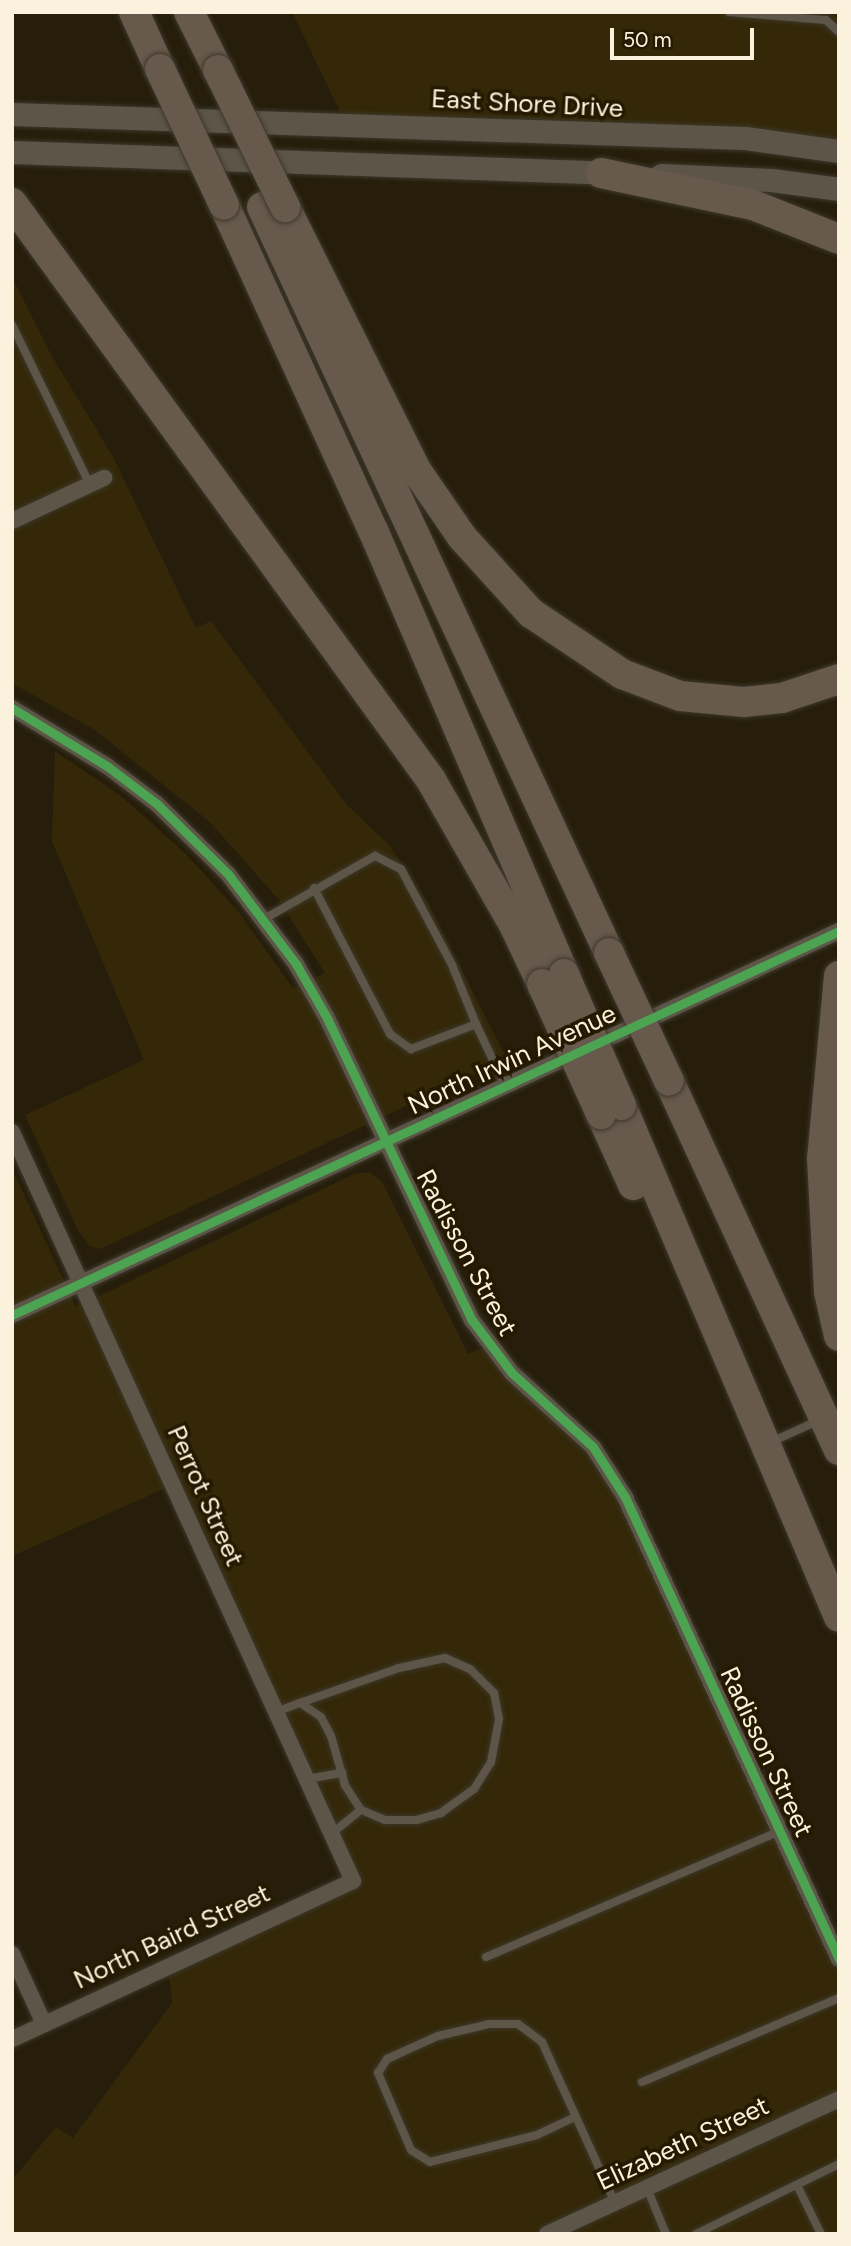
<!DOCTYPE html>
<style>
body{margin:0}
#map{position:relative;width:851px;height:2246px;overflow:hidden;background:#261e0b;font-family:Figtree,sans-serif}
div>[style]{position:absolute}
.built>*{inset:0;background:#342808}
.roads{filter:drop-shadow(0 0 2px #3d382b) drop-shadow(0 0 2px #3d382b)}
.lane>*{height:8px;margin:-4px;padding:0 4px;transform-origin:4px;border-radius:4px;background:#5d5648}
.street>*{height:16px;margin:-8px;padding:0 8px;transform-origin:8px;border-radius:8px;background:#5d5648}
.secondary>*{height:23px;margin:-11.5px;padding:0 11.5px;transform-origin:11.5px;border-radius:11.5px;background:#5d5648}
.highway>*{height:30px;margin:-15px;padding:0 15px;transform-origin:15px;border-radius:15px;background:#67594c}
.bridges{filter:drop-shadow(0 0 2px #3d382b) drop-shadow(0 0 2px #3d382b)}
.highway-bridge>*{height:30px;margin:-15px;padding:0 15px;transform-origin:15px;border-radius:15px;background:#67594c}
.cycleway>*{height:9px;margin:-4.5px;padding:0 4.5px;transform-origin:4.5px;border-radius:4.5px;background:#4ca352}
span{translate:-50% -50%;white-space:nowrap;text-align:center;line-height:1.15;-webkit-text-stroke:7px #251a01;paint-order:stroke}
.street-label{font-size:26px;color:#fbf2de}
.frame{position:absolute;inset:0;border:14px solid #fbf2de;pointer-events:none}
.scale{position:absolute;left:610px;top:28px;width:144px;height:32px;box-sizing:border-box;border:4px solid #fbf2de;border-top:0;padding-left:9px;font-size:21px;line-height:24px;white-space:nowrap;color:#fbf2de;-webkit-text-stroke:5px #251a01;paint-order:stroke}
</style>
<div id="map">
<div class="built">
<i style="clip-path:polygon(292px 12px,839px 12px,839px 141px,341px 114px)"></i>
<i style="clip-path:polygon(12px 277px,50px 353px,112px 455px,196px 628px,211px 621px,347px 805px,389px 845px,428px 903px,507px 1059px,100px 1249px,89px 1246px,77px 1228px,25px 1115px,144px 1060px,52px 841px,55px 751px,121px 796px,185px 853px,238px 911px,293px 988px,325px 973px,279px 900px,210px 822px,95px 730px,12px 683px)"></i>
<i style="clip-path:polygon(12px 1168px,76px 1307px,354px 1174px,370px 1172px,382px 1182px,468px 1354px,488px 1345px,593px 1447px,839px 1959px,839px 2234px,12px 2234px,12px 2180px,56px 2127px,73px 2138px,172px 2003px,168px 1966px,353px 1880px,173px 1485px,12px 1556px)"></i>
</div>
<div class="roads">
<div class="lane">
<i style="left:729px;top:12px;width:97px;rotate:4.7deg"></i>
<i style="left:826px;top:20px;width:18px;rotate:43deg"></i>
<i style="left:12px;top:325px;width:178px;rotate:64deg"></i>
<i style="left:314px;top:888px;width:165px;rotate:62.5deg"></i>
<i style="left:390px;top:1034px;width:26px;rotate:36deg"></i>
<i style="left:411px;top:1049px;width:70px;rotate:-21deg"></i>
<i style="left:476px;top:1024px;width:68px;rotate:64.9deg"></i>
<i style="left:264px;top:919px;width:128px;rotate:-29.6deg"></i>
<i style="left:375px;top:856px;width:29px;rotate:27deg"></i>
<i style="left:401px;top:869px;width:109px;rotate:62deg"></i>
<i style="left:452px;top:965px;width:64px;rotate:67.9deg"></i>
<i style="left:771px;top:1442px;width:54px;rotate:-24.2deg"></i>
<i style="left:276px;top:1712px;width:26px;rotate:-21deg"></i>
<i style="left:300px;top:1703px;width:105px;rotate:-19.5deg"></i>
<i style="left:399px;top:1668px;width:47px;rotate:-12.3deg"></i>
<i style="left:445px;top:1658px;width:27px;rotate:24deg"></i>
<i style="left:470px;top:1669px;width:34px;rotate:45deg"></i>
<i style="left:494px;top:1693px;width:26px;rotate:79deg"></i>
<i style="left:499px;top:1719px;width:44px;rotate:100.5deg"></i>
<i style="left:491px;top:1762px;width:32px;rotate:122deg"></i>
<i style="left:474px;top:1789px;width:41px;rotate:144deg"></i>
<i style="left:441px;top:1813px;width:25px;rotate:164deg"></i>
<i style="left:417px;top:1820px;width:32px;rotate:180deg"></i>
<i style="left:385px;top:1820px;width:26px;rotate:-157deg"></i>
<i style="left:361px;top:1810px;width:30px;rotate:-123deg"></i>
<i style="left:345px;top:1785px;width:51px;rotate:-105.9deg"></i>
<i style="left:331px;top:1736px;width:21px;rotate:-118deg"></i>
<i style="left:321px;top:1717px;width:25px;rotate:-146deg"></i>
<i style="left:307px;top:1779px;width:36px;rotate:-10deg"></i>
<i style="left:331px;top:1834px;width:38px;rotate:-39deg"></i>
<i style="left:486px;top:1957px;width:320px;rotate:-23.2deg"></i>
<i style="left:642px;top:2082px;width:214px;rotate:-23.1deg"></i>
<i style="left:575px;top:2117px;width:42px;rotate:154.7deg"></i>
<i style="left:537px;top:2135px;width:110px;rotate:165.8deg"></i>
<i style="left:430px;top:2162px;width:22px;rotate:-148deg"></i>
<i style="left:411px;top:2150px;width:84px;rotate:-113.2deg"></i>
<i style="left:378px;top:2073px;width:17px;rotate:-57deg"></i>
<i style="left:387px;top:2059px;width:56px;rotate:-24.3deg"></i>
<i style="left:438px;top:2036px;width:52px;rotate:-13.2deg"></i>
<i style="left:489px;top:2024px;width:29px"></i>
<i style="left:518px;top:2024px;width:30px;rotate:37deg"></i>
<i style="left:542px;top:2042px;width:177px;rotate:65.6deg"></i>
<i style="left:797px;top:2185px;width:55px;rotate:63.9deg"></i>
<i style="left:647px;top:2188px;width:50px;rotate:67.6deg"></i>
<i style="left:696px;top:2234px;width:159px;rotate:-26.1deg"></i>
</div>
<div class="street">
<i style="left:12px;top:521px;width:102px;rotate:-25.1deg"></i>
<i style="left:12px;top:708px;width:111px;rotate:31.4deg"></i>
<i style="left:107px;top:766px;width:63px;rotate:37.2deg"></i>
<i style="left:157px;top:804px;width:100px;rotate:44.6deg"></i>
<i style="left:228px;top:874px;width:113px;rotate:52.9deg"></i>
<i style="left:296px;top:964px;width:62px;rotate:60.1deg"></i>
<i style="left:327px;top:1018px;width:335px;rotate:64.4deg"></i>
<i style="left:472px;top:1320px;width:66px;rotate:53deg"></i>
<i style="left:512px;top:1373px;width:110px;rotate:42.4deg"></i>
<i style="left:593px;top:1447px;width:59px;rotate:57.4deg"></i>
<i style="left:625px;top:1497px;width:509px;rotate:65.15deg"></i>
<i style="left:12px;top:1132px;width:823px;rotate:65.52deg"></i>
<i style="left:353px;top:1881px;width:376px;rotate:155.1deg"></i>
<i style="left:12px;top:1315px;width:912px;rotate:-24.91deg"></i>
<i style="left:12px;top:1954px;width:77px;rotate:65.4deg"></i>
<i style="left:547px;top:2234px;width:322px;rotate:-24.8deg"></i>
</div>
<div class="secondary">
<i style="left:12px;top:114px;width:733px;rotate:1.88deg"></i>
<i style="left:745px;top:138px;width:95px;rotate:7.9deg"></i>
<i style="left:12px;top:152px;width:604px;rotate:1.99deg"></i>
<i style="left:661px;top:175px;width:110px;rotate:2.6deg"></i>
<i style="left:771px;top:180px;width:69px;rotate:7.5deg"></i>
</div>
<div class="highway">
<i style="left:134px;top:12px;width:63px;rotate:65.5deg"></i>
<i style="left:189px;top:12px;width:65px;rotate:63.4deg"></i>
<i style="left:601px;top:173px;width:155px;rotate:11.9deg"></i>
<i style="left:753px;top:205px;width:92px;rotate:21.6deg"></i>
<i style="left:12px;top:203px;width:713px;rotate:54.01deg"></i>
<i style="left:431px;top:780px;width:167px;rotate:60.2deg"></i>
<i style="left:514px;top:925px;width:65px;rotate:64.6deg"></i>
<i style="left:224px;top:205px;width:358px;rotate:65.4deg"></i>
<i style="left:373px;top:530px;width:483px;rotate:66.7deg"></i>
<i style="left:262px;top:207px;width:823px;rotate:65.05deg"></i>
<i style="left:285px;top:207px;width:294px;rotate:63.5deg"></i>
<i style="left:416px;top:470px;width:81px;rotate:55.5deg"></i>
<i style="left:462px;top:537px;width:103px;rotate:47.8deg"></i>
<i style="left:531px;top:613px;width:110px;rotate:33.8deg"></i>
<i style="left:622px;top:674px;width:62px;rotate:20.8deg"></i>
<i style="left:680px;top:696px;width:64px;rotate:5.4deg"></i>
<i style="left:744px;top:702px;width:38px;rotate:-6deg"></i>
<i style="left:782px;top:698px;width:60px;rotate:-18.4deg"></i>
<i style="left:839px;top:976px;width:183px;rotate:95.3deg"></i>
<i style="left:822px;top:1158px;width:134px;rotate:87deg"></i>
<i style="left:829px;top:1292px;width:45px;rotate:77.2deg"></i>
<i style="left:669px;top:1081px;width:406px;rotate:65.3deg"></i>
<i style="left:621px;top:1105px;width:556px;rotate:66.94deg"></i>
<i style="left:601px;top:1114px;width:78px;rotate:65.7deg"></i>
</div>
</div>
<div class="bridges">
<div class="highway-bridge">
<i style="left:160px;top:69px;width:150px;rotate:64.8deg"></i>
<i style="left:218px;top:70px;width:153px;rotate:63.9deg"></i>
<i style="left:609px;top:953px;width:141px;rotate:64.9deg"></i>
<i style="left:564px;top:974px;width:143px;rotate:66.5deg"></i>
<i style="left:542px;top:984px;width:143px;rotate:65.6deg"></i>
</div>
</div>
<div class="cycleway">
<i style="left:12px;top:708px;width:111px;rotate:31.4deg"></i>
<i style="left:107px;top:766px;width:63px;rotate:37.2deg"></i>
<i style="left:157px;top:804px;width:100px;rotate:44.6deg"></i>
<i style="left:228px;top:874px;width:113px;rotate:52.9deg"></i>
<i style="left:296px;top:964px;width:62px;rotate:60.1deg"></i>
<i style="left:327px;top:1018px;width:335px;rotate:64.4deg"></i>
<i style="left:472px;top:1320px;width:66px;rotate:53deg"></i>
<i style="left:512px;top:1373px;width:110px;rotate:42.4deg"></i>
<i style="left:593px;top:1447px;width:59px;rotate:57.4deg"></i>
<i style="left:625px;top:1497px;width:509px;rotate:65.15deg"></i>
<i style="left:12px;top:1315px;width:912px;rotate:-24.91deg"></i>
</div>
<div class="street-label">
<span style="left:527px;top:104px;rotate:3deg">East Shore Drive</span>
<span style="left:512px;top:1060px;rotate:-25deg">North Irwin Avenue</span>
<span style="left:466px;top:1253px;rotate:62deg">Radisson Street</span>
<span style="left:205px;top:1496px;rotate:66deg">Perrot Street</span>
<span style="left:766px;top:1752px;rotate:65deg">Radisson Street</span>
<span style="left:172px;top:1937px;rotate:-25deg">North Baird Street</span>
<span style="left:683px;top:2144px;rotate:-25deg">Elizabeth Street</span>
</div>
<div class="frame"></div>
<div class="scale">50 m</div>
</div>
